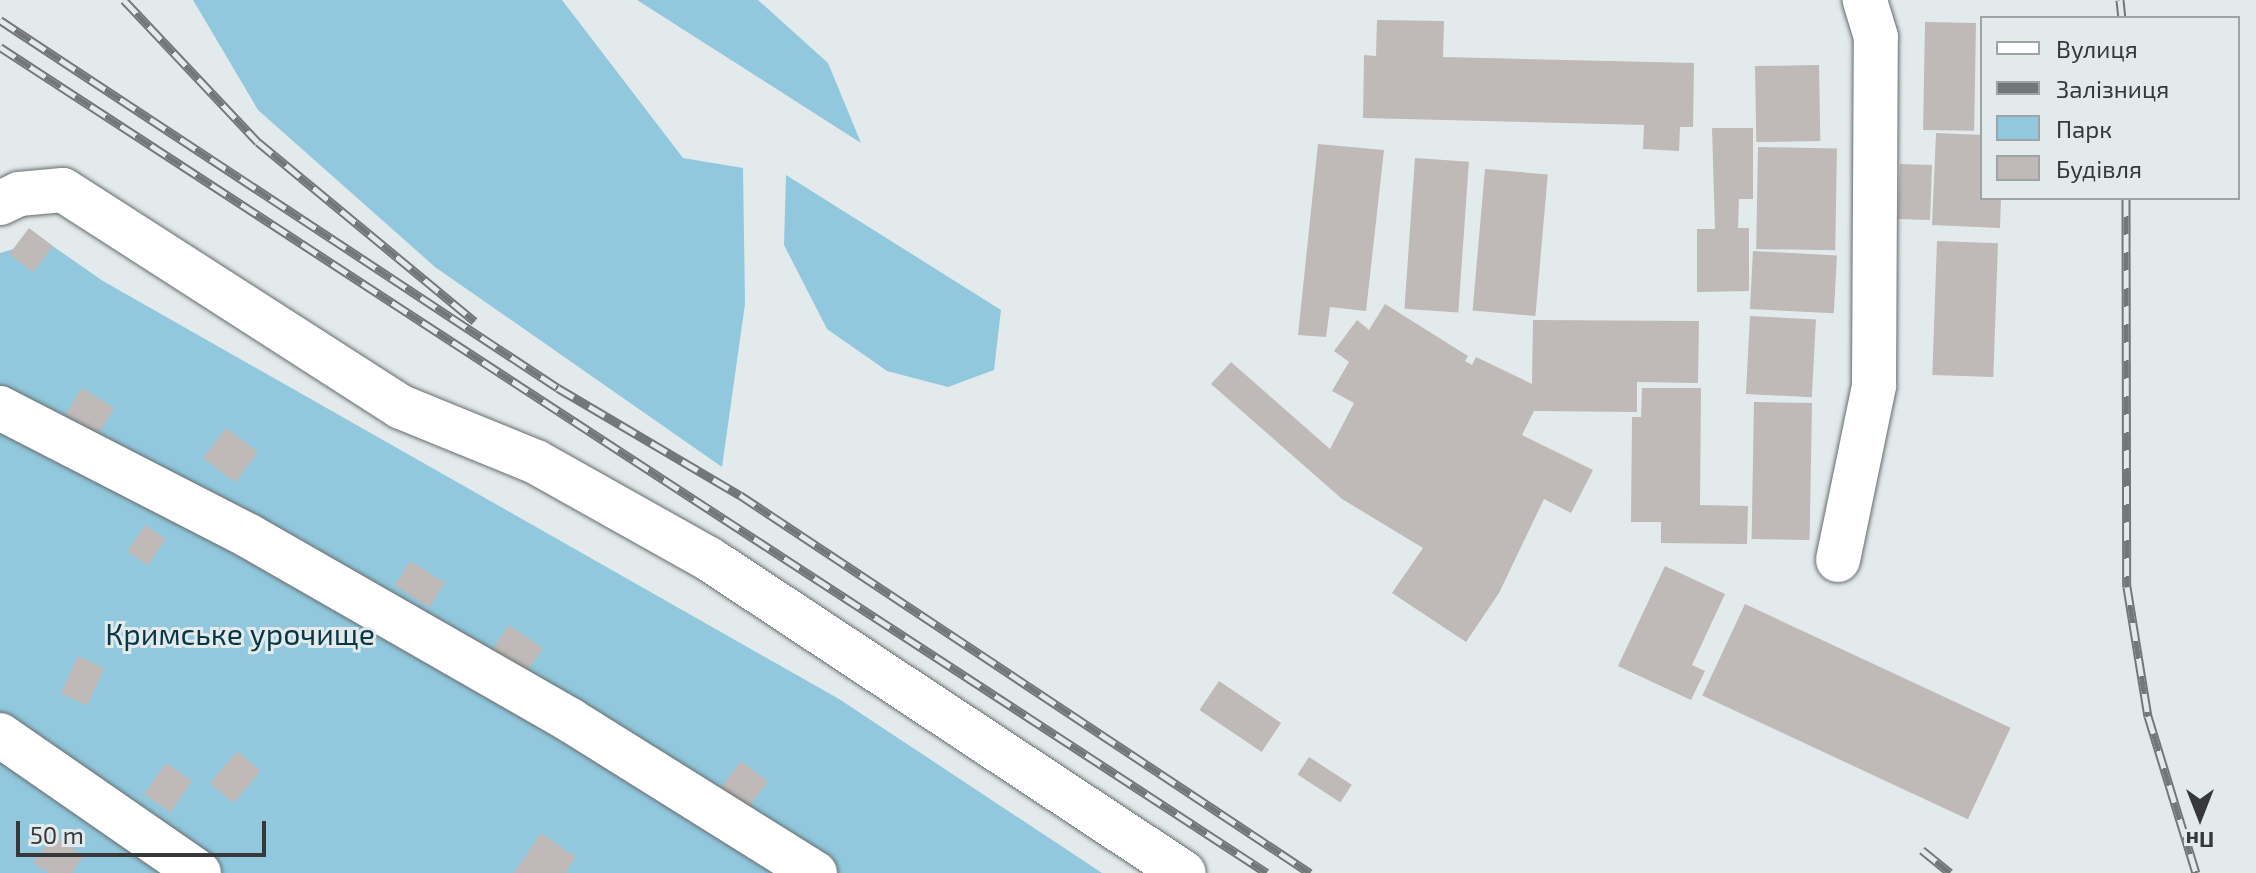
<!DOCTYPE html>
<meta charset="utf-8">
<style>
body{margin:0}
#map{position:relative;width:2256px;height:873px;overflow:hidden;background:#e3eaec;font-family:"Exo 2",sans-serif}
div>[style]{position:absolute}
.green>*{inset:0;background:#91c8dd}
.building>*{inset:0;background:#bfb9b7;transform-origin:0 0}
.roads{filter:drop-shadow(0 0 2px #666c6e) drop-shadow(0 0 2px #666c6e)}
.minor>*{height:44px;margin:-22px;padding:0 22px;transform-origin:22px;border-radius:22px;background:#fff}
.rail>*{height:9px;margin-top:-4.5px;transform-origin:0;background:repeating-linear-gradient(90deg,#e3eaec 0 18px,#737778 0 36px);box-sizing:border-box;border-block:2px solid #737778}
span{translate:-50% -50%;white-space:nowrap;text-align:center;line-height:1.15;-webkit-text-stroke:6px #e3eaec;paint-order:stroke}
.park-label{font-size:30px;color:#073745}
.legend{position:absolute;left:1980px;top:16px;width:260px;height:184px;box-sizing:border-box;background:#e3eaec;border:2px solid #9ea3a4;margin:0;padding:10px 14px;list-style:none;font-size:24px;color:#363839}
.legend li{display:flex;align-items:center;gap:16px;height:40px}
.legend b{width:40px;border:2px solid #9ea3a4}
.north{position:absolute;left:2160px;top:777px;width:80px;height:80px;-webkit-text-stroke:6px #e3eaec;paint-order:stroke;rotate:180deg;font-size:22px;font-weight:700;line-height:32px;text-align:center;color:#363839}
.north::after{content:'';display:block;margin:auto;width:28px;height:36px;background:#363839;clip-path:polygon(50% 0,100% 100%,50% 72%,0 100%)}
.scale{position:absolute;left:16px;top:821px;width:250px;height:36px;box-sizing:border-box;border:4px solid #363839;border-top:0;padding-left:10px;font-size:24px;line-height:28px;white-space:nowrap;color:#363839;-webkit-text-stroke:6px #e3eaec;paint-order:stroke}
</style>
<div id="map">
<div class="green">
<i style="clip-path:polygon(193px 0,562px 0,683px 158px,743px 168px,745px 304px,722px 467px,435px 267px,258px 110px)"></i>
<i style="clip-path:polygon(637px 0,758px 0,828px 63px,861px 143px)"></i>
<i style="clip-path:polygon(786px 175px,1001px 310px,994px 370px,948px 387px,887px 371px,827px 329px,784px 245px)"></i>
<i style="clip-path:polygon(44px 240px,103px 281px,839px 699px,1102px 873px,0 873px,0 253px)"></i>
</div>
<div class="building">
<i style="clip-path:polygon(1377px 20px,1444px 21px,1443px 57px,1694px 63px,1693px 127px,1680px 127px,1679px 151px,1643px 149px,1644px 125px,1363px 118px,1364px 55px,1376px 56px)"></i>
<i style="left:1925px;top:22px;width:51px;height:108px;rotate:1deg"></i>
<i style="left:1819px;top:65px;width:76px;height:64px;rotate:89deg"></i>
<i style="clip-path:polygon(1712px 128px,1753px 128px,1753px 199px,1739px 199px,1738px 228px,1749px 228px,1749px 291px,1697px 292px,1697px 229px,1715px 229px)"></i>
<i style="clip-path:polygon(1936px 133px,1982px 135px,1982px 198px,2001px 198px,2000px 228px,1932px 225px)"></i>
<i style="clip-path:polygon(1318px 144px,1384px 150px,1366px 311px,1330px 307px,1326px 337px,1298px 335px)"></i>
<i style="left:1758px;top:147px;width:79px;height:102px;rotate:1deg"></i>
<i style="left:1415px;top:158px;width:54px;height:151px;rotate:4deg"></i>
<i style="left:1900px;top:164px;width:32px;height:55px;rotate:2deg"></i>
<i style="left:1485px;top:169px;width:63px;height:142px;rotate:5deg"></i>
<i style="left:29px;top:228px;width:30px;height:33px;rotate:37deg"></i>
<i style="left:1937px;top:241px;width:61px;height:134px;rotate:2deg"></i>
<i style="left:1753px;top:251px;width:84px;height:58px;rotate:3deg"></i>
<i style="clip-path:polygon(1385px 304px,1468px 356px,1465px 361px,1472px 365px,1476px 357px,1532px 384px,1533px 320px,1699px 321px,1698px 383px,1637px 382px,1637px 412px,1534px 411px,1522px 435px,1593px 470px,1571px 513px,1544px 499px,1499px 593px,1466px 642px,1392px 593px,1423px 548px,1342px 499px,1211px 384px,1231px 362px,1330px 449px,1354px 403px,1332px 391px,1349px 362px,1334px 351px,1357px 320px,1369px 330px)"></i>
<i style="left:1750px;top:316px;width:66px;height:78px;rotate:3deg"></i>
<i style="left:82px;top:388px;width:38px;height:31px;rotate:32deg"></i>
<i style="clip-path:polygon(1642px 388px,1701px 388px,1700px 505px,1748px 506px,1747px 544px,1661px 543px,1661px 522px,1631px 522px,1632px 417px,1641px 417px)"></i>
<i style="left:1754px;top:402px;width:58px;height:137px;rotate:1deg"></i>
<i style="left:226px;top:428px;width:40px;height:38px;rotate:37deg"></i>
<i style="left:145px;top:525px;width:25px;height:32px;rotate:34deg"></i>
<i style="left:410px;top:561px;width:41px;height:29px;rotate:32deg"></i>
<i style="clip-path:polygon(1665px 566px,1725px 594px,1692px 665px,1705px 671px,1691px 700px,1618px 666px)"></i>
<i style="left:1745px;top:604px;width:293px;height:101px;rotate:25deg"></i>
<i style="left:509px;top:625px;width:41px;height:30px;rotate:34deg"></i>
<i style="left:78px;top:656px;width:29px;height:41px;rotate:25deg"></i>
<i style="left:1219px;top:681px;width:75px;height:35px;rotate:34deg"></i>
<i style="left:237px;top:751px;width:31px;height:42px;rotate:40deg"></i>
<i style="left:1309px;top:757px;width:51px;height:21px;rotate:33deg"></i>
<i style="left:741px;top:761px;width:34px;height:34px;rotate:37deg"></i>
<i style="left:166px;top:763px;width:32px;height:38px;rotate:35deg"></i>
<i style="clip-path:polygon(541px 833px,576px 857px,565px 873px,514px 873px)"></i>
<i style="clip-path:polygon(53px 835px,84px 856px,72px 873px,49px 873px,33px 863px)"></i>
</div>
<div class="roads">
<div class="minor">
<i style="left:0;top:203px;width:21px;rotate:-25deg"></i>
<i style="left:19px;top:194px;width:44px;rotate:-5.2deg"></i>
<i style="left:63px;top:190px;width:402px;rotate:32.7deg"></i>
<i style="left:401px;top:407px;width:146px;rotate:22.2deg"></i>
<i style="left:536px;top:462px;width:198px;rotate:29.3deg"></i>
<i style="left:709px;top:559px;width:569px;rotate:33.47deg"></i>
<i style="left:0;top:408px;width:280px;rotate:27.2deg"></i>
<i style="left:249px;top:536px;width:370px;rotate:29.8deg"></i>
<i style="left:570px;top:720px;width:289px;rotate:32deg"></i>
<i style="left:1838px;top:560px;width:178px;rotate:-78.3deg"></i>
<i style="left:1874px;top:386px;width:349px;rotate:-89.7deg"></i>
<i style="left:1876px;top:37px;width:39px;rotate:-107deg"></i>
<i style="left:0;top:735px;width:242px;rotate:34.7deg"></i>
</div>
</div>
<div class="rail">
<i style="left:124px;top:0;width:195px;rotate:46.7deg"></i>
<i style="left:258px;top:142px;width:281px;rotate:39.6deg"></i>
<i style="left:2120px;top:0;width:18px;rotate:84deg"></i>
<i style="left:0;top:20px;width:668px;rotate:33.4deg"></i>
<i style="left:558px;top:388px;width:211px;rotate:30.5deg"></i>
<i style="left:740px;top:495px;width:684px;rotate:33.55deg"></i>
<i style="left:0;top:47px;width:1512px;rotate:33.1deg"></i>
<i style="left:2126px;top:198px;width:389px;rotate:89.9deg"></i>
<i style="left:2127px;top:587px;width:131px;rotate:80.8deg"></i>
<i style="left:2148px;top:716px;width:164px;rotate:73deg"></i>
<i style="left:1922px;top:850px;width:36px;rotate:39deg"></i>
</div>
<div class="park-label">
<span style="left:240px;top:633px">Кримське урочище</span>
</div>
<ul class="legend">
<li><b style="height:10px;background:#fff"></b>Вулиця</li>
<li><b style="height:10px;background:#737778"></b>Залізниця</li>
<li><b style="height:22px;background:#91c8dd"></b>Парк</li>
<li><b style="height:22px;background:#bfb9b7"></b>Будівля</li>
</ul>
<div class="north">Пн</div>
<div class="scale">50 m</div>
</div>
